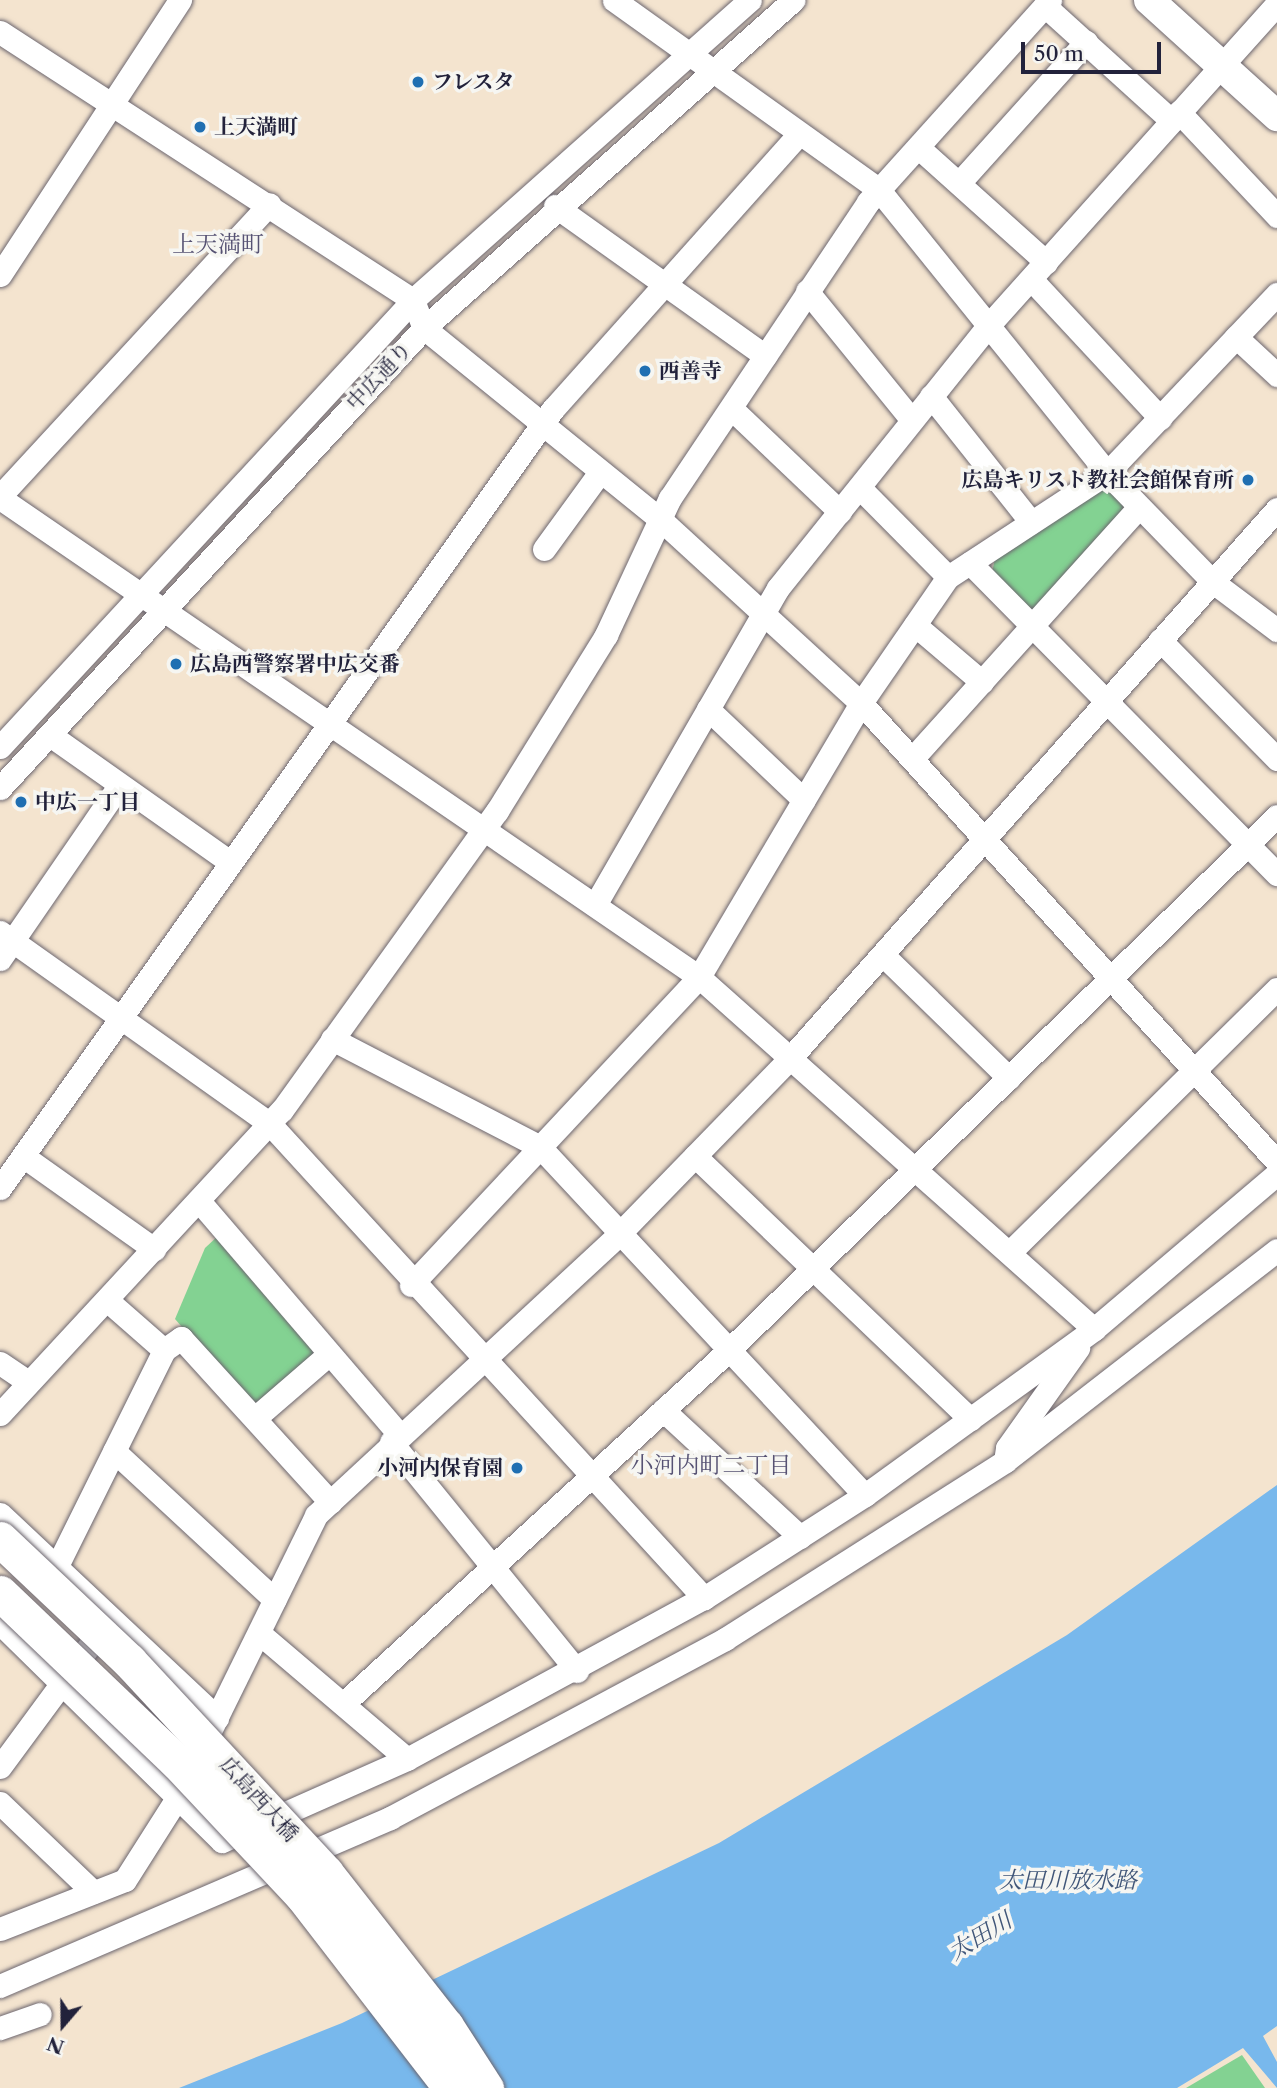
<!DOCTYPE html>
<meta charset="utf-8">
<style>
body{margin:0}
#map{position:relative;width:1277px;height:2088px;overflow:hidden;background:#f4e4cf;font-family:"Libre Caslon Text","Noto Serif JP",serif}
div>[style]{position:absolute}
.green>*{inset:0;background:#83d292}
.water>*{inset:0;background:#78b8ec}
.roads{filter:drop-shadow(0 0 2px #6c666f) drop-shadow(0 0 2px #6c666f)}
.minor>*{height:23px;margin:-11.5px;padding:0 11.5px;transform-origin:11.5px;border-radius:11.5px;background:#fff}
.major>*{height:30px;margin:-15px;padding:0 15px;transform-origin:15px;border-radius:15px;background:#fff}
.bridges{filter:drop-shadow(0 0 2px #6c666f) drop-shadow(0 0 2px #6c666f)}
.highway-bridge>*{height:35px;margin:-17.5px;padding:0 17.5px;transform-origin:17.5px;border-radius:17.5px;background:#fff}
.dots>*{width:19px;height:19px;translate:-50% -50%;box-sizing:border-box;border:4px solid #f6f6f2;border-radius:50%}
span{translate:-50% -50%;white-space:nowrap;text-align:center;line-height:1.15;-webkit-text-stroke:7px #f6f6f2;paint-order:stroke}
.poi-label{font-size:21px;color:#22223b;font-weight:700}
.left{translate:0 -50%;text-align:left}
.right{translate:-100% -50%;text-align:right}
.street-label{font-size:21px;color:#22223b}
.neighbourhood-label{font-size:23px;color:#565273}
.water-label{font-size:23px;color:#405679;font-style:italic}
.north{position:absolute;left:28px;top:1990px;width:70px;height:70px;-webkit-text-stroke:5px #f6f6f2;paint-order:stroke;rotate:200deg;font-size:19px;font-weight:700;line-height:28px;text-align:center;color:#22223b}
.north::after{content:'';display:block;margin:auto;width:24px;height:32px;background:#22223b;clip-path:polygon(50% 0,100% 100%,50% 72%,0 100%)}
.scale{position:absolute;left:1021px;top:42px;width:140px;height:32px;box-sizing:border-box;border:4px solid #22223b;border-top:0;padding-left:9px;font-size:21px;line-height:24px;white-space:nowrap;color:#22223b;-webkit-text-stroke:5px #f6f6f2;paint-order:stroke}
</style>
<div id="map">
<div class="green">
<i style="clip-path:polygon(1103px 489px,1127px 503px,1127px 512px,1031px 611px,992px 573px,995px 558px)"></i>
<i style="clip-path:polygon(219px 1235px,317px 1347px,315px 1356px,257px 1405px,248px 1403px,175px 1319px,205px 1248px)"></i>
<i style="clip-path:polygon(1242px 2055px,1265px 2088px,1186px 2088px)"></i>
</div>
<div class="water">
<i style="clip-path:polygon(1277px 1485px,1277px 2026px,1263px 2036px,1277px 2062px,1277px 2088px,1243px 2048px,1177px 2088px,179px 2088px,342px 2023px,719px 1843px,1067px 1635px)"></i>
</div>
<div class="roads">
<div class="minor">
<i style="left:614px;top:0;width:326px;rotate:35.6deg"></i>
<i style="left:879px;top:190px;width:363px;rotate:51.1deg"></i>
<i style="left:1107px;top:473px;width:152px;rotate:45.8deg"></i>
<i style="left:1213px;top:582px;width:80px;rotate:36.9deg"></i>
<i style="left:1045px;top:6px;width:171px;rotate:42.2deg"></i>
<i style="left:0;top:32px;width:492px;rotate:33deg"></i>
<i style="left:413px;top:300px;width:30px;rotate:69deg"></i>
<i style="left:424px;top:328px;width:304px;rotate:39deg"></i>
<i style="left:660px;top:519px;width:273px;rotate:42.5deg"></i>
<i style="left:861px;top:703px;width:619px;rotate:47.81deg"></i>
<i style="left:1179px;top:112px;width:143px;rotate:46.7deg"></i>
<i style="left:919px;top:148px;width:171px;rotate:41.9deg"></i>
<i style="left:959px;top:183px;width:190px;rotate:-48deg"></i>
<i style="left:555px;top:206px;width:258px;rotate:35.5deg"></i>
<i style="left:0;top:275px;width:329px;rotate:-56.8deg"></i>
<i style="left:1031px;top:279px;width:190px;rotate:47.1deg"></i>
<i style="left:807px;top:291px;width:166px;rotate:50.9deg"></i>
<i style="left:1236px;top:337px;width:56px;rotate:42.8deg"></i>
<i style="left:931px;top:396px;width:161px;rotate:51.6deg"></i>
<i style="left:732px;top:409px;width:149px;rotate:43.6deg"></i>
<i style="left:860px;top:488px;width:125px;rotate:45.3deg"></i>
<i style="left:0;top:496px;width:397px;rotate:-47.3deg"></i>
<i style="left:0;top:498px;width:847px;rotate:34.42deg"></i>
<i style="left:699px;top:977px;width:529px;rotate:41.71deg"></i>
<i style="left:544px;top:549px;width:95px;rotate:-54deg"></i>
<i style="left:970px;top:563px;width:437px;rotate:45.4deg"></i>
<i style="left:915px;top:625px;width:88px;rotate:40.4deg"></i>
<i style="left:1160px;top:640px;width:167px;rotate:45.5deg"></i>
<i style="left:708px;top:709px;width:132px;rotate:43.5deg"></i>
<i style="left:50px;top:735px;width:220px;rotate:35.2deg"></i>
<i style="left:0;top:747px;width:609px;rotate:-47.26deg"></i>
<i style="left:413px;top:300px;width:451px;rotate:-41.7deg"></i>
<i style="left:912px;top:759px;width:339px;rotate:-48deg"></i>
<i style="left:0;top:788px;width:626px;rotate:-47.33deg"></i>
<i style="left:424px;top:328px;width:494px;rotate:-41.6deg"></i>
<i style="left:595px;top:905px;width:366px;rotate:-60deg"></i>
<i style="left:778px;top:588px;width:334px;rotate:-51.3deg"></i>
<i style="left:987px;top:327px;width:434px;rotate:-48.1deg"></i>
<i style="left:0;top:932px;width:331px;rotate:35.4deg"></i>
<i style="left:270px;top:1124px;width:643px;rotate:47.52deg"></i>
<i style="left:883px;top:955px;width:176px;rotate:44.3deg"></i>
<i style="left:0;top:959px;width:210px;rotate:-55.5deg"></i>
<i style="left:332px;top:1039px;width:234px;rotate:27.4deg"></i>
<i style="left:540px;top:1147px;width:476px;rotate:47deg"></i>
<i style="left:23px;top:1156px;width:161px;rotate:35.4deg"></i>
<i style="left:695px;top:1156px;width:381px;rotate:43.7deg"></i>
<i style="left:0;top:1188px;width:955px;rotate:-54.63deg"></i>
<i style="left:553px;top:409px;width:369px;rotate:-48.2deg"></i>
<i style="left:199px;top:1201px;width:307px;rotate:49.4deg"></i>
<i style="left:1011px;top:1251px;width:373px;rotate:-44.6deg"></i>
<i style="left:411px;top:1285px;width:422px;rotate:-46.9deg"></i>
<i style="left:699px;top:977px;width:318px;rotate:-59.4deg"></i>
<i style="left:861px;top:703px;width:153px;rotate:-55.4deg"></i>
<i style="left:948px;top:577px;width:190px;rotate:-33.2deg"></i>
<i style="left:1107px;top:473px;width:247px;rotate:-46.5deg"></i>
<i style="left:108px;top:1301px;width:74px;rotate:41.2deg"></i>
<i style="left:0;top:1363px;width:34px;rotate:34deg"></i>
<i style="left:663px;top:1410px;width:187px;rotate:42.8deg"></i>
<i style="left:0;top:1414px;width:415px;rotate:-47.2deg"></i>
<i style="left:282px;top:1110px;width:368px;rotate:-54.3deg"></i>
<i style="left:497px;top:811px;width:207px;rotate:-58.2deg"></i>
<i style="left:606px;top:635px;width:151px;rotate:-65deg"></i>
<i style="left:670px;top:498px;width:356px;rotate:-56.2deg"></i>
<i style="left:868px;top:202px;width:272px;rotate:-48deg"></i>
<i style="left:255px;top:1418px;width:96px;rotate:-40.8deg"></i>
<i style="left:391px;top:1442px;width:295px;rotate:50.9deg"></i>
<i style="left:114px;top:1451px;width:219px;rotate:42.8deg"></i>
<i style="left:1005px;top:1461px;width:13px;rotate:-81deg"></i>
<i style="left:1007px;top:1448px;width:123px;rotate:-54.6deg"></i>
<i style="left:0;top:1514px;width:298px;rotate:43.2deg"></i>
<i style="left:57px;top:1566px;width:241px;rotate:-63.6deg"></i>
<i style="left:164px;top:1350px;width:21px;rotate:-35deg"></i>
<i style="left:181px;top:1338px;width:222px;rotate:47.7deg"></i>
<i style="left:0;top:1623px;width:311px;rotate:44.5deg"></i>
<i style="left:222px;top:1841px;width:202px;rotate:-23.9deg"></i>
<i style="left:407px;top:1759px;width:338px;rotate:-28.5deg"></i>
<i style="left:704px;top:1598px;width:191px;rotate:-32.6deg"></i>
<i style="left:865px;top:1495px;width:283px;rotate:-35.9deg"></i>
<i style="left:1094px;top:1329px;width:240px;rotate:-40.3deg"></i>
<i style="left:259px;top:1633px;width:194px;rotate:40.4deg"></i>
<i style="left:344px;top:1703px;width:522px;rotate:-42.52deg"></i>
<i style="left:729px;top:1350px;width:765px;rotate:-44.26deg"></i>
<i style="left:0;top:1767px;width:179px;rotate:-53.6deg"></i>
<i style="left:0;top:1803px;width:129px;rotate:43.7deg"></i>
<i style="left:0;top:1929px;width:134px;rotate:-21.4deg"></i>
<i style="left:125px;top:1880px;width:97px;rotate:-57.6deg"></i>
<i style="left:177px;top:1798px;width:315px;rotate:-63.8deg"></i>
<i style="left:316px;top:1515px;width:415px;rotate:-42.8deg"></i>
<i style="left:620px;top:1233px;width:247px;rotate:-45.8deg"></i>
<i style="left:792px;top:1056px;width:731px;rotate:-48.44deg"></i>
<i style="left:0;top:1986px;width:425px;rotate:-23.3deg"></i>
<i style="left:390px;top:1818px;width:380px;rotate:-28.1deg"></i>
<i style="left:725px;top:1639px;width:332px;rotate:-32.4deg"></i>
<i style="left:1005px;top:1461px;width:344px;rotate:-37.8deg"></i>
<i style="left:0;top:2028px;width:42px;rotate:-19.3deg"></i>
</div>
<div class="major">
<i style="left:1149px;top:0;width:173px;rotate:42.2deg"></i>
</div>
</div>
<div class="bridges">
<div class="highway-bridge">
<i style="left:0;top:1539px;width:178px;rotate:43.4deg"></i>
<i style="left:129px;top:1661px;width:289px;rotate:47.1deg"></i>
<i style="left:326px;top:1873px;width:194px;rotate:51.9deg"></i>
<i style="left:446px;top:2026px;width:74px;rotate:57.2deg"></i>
<i style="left:0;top:1593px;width:243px;rotate:43.7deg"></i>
<i style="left:176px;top:1761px;width:183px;rotate:46.8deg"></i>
<i style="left:301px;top:1894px;width:245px;rotate:52.3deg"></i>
</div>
</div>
<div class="dots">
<i style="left:418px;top:82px;background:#1f6fb2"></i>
<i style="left:200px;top:127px;background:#1f6fb2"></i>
<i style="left:645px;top:371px;background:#1f6fb2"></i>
<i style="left:1248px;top:480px;background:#1f6fb2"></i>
<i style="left:176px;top:664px;background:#1f6fb2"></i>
<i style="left:21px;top:802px;background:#1f6fb2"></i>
<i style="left:517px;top:1468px;background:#1f6fb2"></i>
</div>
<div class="poi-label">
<span class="left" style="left:432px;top:82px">フレスタ</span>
<span class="left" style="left:214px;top:127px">上天満町</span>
<span class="left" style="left:659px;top:371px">西善寺</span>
<span class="right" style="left:1234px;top:480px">広島キリスト教社会館保育所</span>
<span class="left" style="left:190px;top:664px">広島西警察署中広交番</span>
<span class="left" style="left:35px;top:802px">中広一丁目</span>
<span class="right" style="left:503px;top:1468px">小河内保育園</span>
</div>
<div class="street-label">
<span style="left:379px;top:376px;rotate:-47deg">中広通り</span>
<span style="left:259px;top:1799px;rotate:48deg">広島西大橋</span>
</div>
<div class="neighbourhood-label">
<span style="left:218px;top:244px">上天満町</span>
<span style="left:711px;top:1465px">小河内町二丁目</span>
</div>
<div class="water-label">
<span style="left:1068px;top:1880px">太田川放水路</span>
<span style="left:980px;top:1936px;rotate:-31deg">太田川</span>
</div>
<div class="north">N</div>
<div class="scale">50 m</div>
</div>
